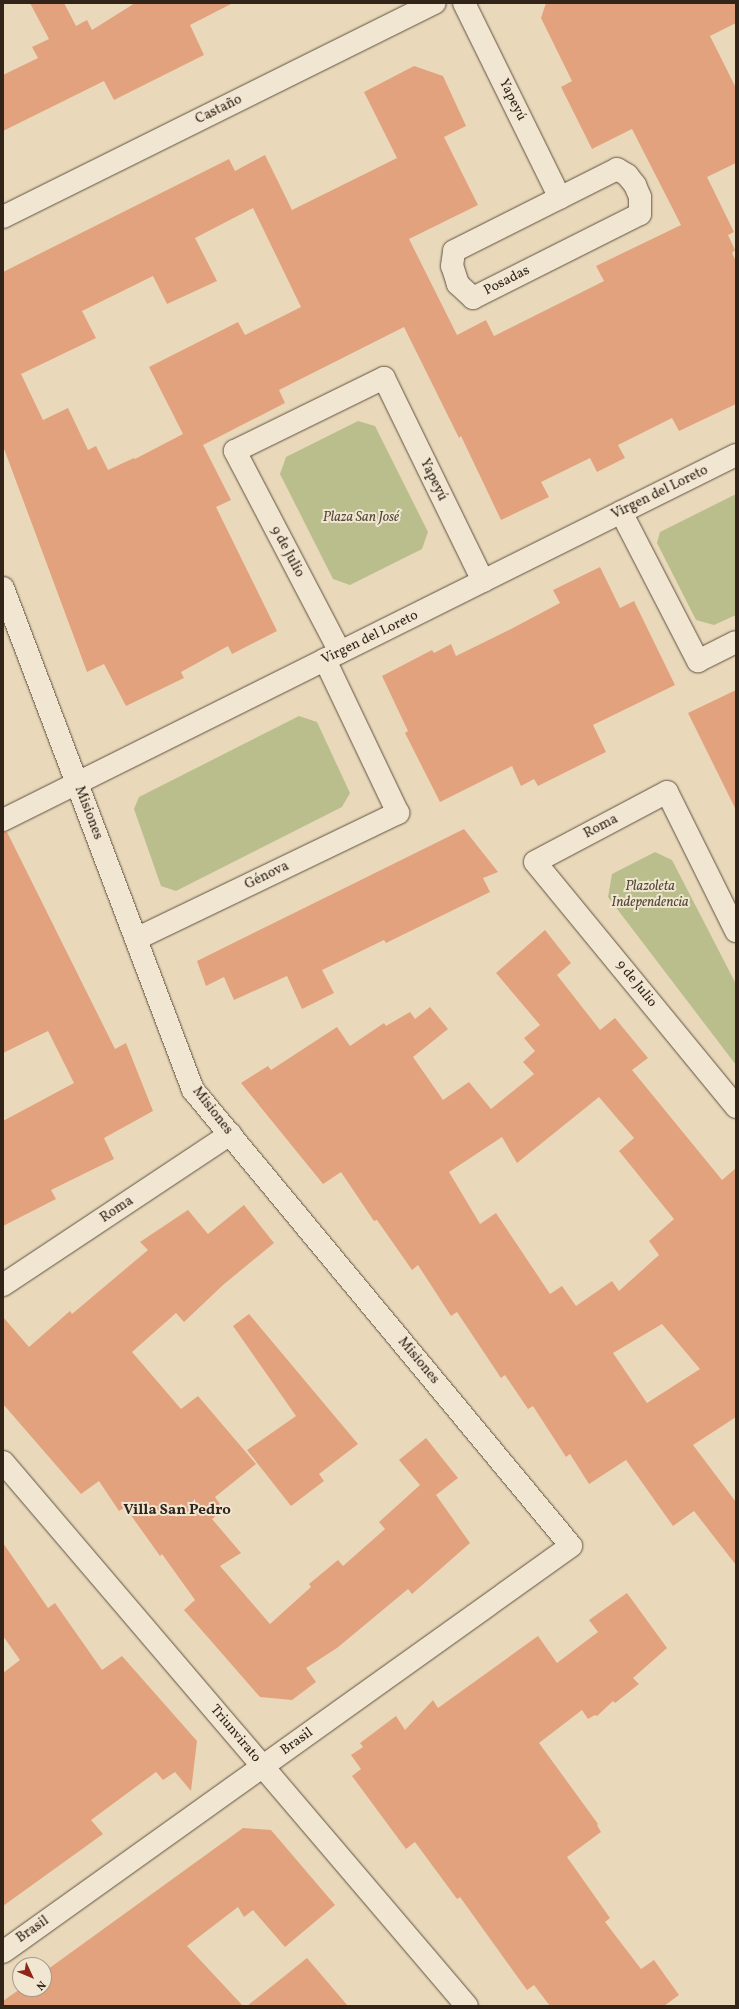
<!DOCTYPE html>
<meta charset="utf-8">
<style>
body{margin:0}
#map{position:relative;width:739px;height:2009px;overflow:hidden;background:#e9d9ba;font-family:Vollkorn,serif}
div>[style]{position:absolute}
.green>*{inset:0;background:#babe8d}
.building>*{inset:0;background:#e3a27e}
.roads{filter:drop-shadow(0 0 1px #605141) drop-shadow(0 0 1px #605141)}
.street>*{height:22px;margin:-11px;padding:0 11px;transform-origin:11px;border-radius:11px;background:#f1e6d2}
.secondary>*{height:22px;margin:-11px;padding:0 11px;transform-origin:11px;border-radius:11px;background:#f1e6d2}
span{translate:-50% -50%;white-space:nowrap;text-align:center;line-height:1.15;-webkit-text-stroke:4px #f1e6d2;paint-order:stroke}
.street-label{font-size:14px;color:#322419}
.park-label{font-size:14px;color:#544a36;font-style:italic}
.neighbourhood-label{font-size:15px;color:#322419;font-weight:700}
.frame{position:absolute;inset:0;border:4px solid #322419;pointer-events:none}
.north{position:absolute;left:12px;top:1957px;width:40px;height:40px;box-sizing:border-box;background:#f1e6d2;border:1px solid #a59888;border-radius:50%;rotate:134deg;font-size:11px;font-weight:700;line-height:16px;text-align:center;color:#322419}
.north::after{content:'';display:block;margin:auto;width:14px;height:18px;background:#8f2418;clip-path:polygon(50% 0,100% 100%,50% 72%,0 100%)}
</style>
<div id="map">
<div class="green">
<i style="clip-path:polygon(358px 421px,375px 426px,428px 532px,422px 549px,350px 585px,333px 579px,280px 474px,286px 457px)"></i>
<i style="clip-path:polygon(736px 494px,736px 615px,714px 625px,696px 620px,657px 543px,660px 532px)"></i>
<i style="clip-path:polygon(299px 716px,317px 722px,350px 793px,342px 807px,176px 891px,161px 886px,134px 809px,139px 797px)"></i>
<i style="clip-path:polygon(655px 852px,672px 860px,736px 984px,736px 1065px,608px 897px,612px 874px)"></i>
</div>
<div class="building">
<i style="clip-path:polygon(30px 3px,64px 3px,76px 26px,87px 20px,92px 30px,135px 3px,233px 3px,190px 25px,204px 55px,114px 100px,104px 81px,3px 131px,3px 75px,38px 58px,32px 47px,49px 39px)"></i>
<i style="clip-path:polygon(evenodd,546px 3px,736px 3px,736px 23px,710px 36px,736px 88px,736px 163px,707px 177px,734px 232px,728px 235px,735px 250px,732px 253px,736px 261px,736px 404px,679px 431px,672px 418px,618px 445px,625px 458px,597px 472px,590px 458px,541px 482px,549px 497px,501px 520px,461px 436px,459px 438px,404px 327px,279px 390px,285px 403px,203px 445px,231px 500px,216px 507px,277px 631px,232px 654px,228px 646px,181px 672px,184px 678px,126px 706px,104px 664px,87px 672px,3px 446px,3px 272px,229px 159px,235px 171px,265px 155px,292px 210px,397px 158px,364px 92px,414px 66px,443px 76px,466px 126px,444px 137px,478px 205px,409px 239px,457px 335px,486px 320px,494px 336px,604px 281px,596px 266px,681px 225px,632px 129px,592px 149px,561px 87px,572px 81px,541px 18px,546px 3px,253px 208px,301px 307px,245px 335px,238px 322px,149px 367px,183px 434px,135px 459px,134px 458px,108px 470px,96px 446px,88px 450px,68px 408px,43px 420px,21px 374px,96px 338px,82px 311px,153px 276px,167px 304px,217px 281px,195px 238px,253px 208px)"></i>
<i style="clip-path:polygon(600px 567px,620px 608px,634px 601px,675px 685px,593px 725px,606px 752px,538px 786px,534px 779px,521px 786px,512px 766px,440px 802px,405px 733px,408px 731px,382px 676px,432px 650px,434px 653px,451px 644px,456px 656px,511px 629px,560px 603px,553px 590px)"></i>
<i style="clip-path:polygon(736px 690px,736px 810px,688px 713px)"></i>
<i style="clip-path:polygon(464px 829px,498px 872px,483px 878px,490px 892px,386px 943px,384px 940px,322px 970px,334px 993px,302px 1009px,287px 976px,234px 1000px,224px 977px,206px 986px,197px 961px)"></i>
<i style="clip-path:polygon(3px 832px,7px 832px,115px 1049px,126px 1043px,153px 1111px,104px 1138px,114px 1159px,51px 1190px,56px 1199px,3px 1226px,3px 1121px,74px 1083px,48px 1031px,3px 1053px)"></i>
<i style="clip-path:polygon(evenodd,545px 930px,571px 963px,557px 975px,600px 1030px,615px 1018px,648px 1058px,632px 1070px,722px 1180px,736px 1168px,736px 1417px,693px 1445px,736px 1502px,736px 1565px,694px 1511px,673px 1526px,626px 1460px,589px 1484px,570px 1454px,566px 1457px,533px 1406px,528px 1409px,505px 1375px,501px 1378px,457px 1312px,451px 1316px,418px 1265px,412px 1270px,377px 1220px,374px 1221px,341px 1172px,323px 1184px,241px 1083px,268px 1066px,271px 1070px,337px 1027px,350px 1046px,384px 1023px,386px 1026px,410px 1012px,415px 1019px,430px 1007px,448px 1029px,413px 1057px,443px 1100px,469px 1082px,491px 1109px,534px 1074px,523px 1062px,535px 1051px,524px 1038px,540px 1025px,496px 973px,545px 930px,599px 1097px,634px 1138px,619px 1151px,674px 1219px,649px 1241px,659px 1255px,619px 1291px,612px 1281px,576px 1306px,562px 1286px,550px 1294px,496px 1213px,480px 1224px,449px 1172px,502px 1137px,517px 1163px,599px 1097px,545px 930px,662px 1324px,700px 1369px,647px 1403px,613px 1353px,662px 1324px)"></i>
<i style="clip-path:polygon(244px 1205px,274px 1243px,223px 1285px,184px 1322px,176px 1313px,132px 1352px,181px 1409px,198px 1396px,256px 1464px,215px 1497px,224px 1510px,212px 1519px,241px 1553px,220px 1566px,270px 1624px,311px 1587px,309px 1584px,338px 1560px,343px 1566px,385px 1529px,379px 1522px,420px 1485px,399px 1460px,426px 1438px,458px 1478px,436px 1495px,470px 1543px,412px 1594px,408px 1589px,337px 1648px,306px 1668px,316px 1682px,292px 1700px,260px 1697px,184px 1610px,195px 1600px,162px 1554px,160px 1556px,125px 1507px,119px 1511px,99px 1481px,81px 1494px,3px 1404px,3px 1317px,29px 1347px,70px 1311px,72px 1314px,148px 1250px,140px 1242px,188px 1210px,208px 1234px)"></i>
<i style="clip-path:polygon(249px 1314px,358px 1444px,319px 1474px,324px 1481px,291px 1506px,247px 1450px,296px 1416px,233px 1326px)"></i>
<i style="clip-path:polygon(3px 1543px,48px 1608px,55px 1603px,102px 1670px,122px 1656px,197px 1741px,191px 1791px,175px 1772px,163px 1780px,156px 1772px,91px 1820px,103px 1834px,3px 1906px,3px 1673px,20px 1660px,3px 1636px)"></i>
<i style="clip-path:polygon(627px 1593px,667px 1648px,633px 1678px,639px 1684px,615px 1703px,613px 1701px,597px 1716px,595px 1715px,588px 1719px,582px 1710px,539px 1743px,598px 1824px,597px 1825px,601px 1832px,567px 1857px,610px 1918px,605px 1922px,641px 1969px,654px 1960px,679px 1995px,664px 2006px,550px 2006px,534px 1985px,527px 1990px,460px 1897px,457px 1899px,415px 1842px,406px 1849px,352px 1776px,361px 1769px,351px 1755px,363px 1747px,360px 1743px,396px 1716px,405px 1730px,433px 1700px,438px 1708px,538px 1636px,557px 1663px,598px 1632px,589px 1620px)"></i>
<i style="clip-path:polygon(243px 1828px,271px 1830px,335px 1905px,285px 1947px,253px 1910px,244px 1917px,238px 1907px,187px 1946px,243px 2006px,3px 2006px,3px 2001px,20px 1989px,44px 1989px,44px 1972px)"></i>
<i style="clip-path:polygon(307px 1958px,348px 2006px,247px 2006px)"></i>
</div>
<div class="roads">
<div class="street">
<i style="left:464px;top:3px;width:217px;rotate:63.8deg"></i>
<i style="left:617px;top:169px;width:12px;rotate:31deg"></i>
<i style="left:627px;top:175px;width:13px;rotate:51deg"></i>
<i style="left:635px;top:185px;width:13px;rotate:67deg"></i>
<i style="left:640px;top:197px;width:17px;rotate:90deg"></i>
<i style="left:640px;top:214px;width:187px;rotate:153.3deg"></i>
<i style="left:473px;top:298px;width:21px;rotate:-137deg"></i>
<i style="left:458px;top:284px;width:19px;rotate:-108deg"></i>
<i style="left:452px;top:266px;width:15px;rotate:-82deg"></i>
<i style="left:454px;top:251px;width:182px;rotate:-26.7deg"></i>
<i style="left:621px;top:512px;width:168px;rotate:62.7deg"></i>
<i style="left:698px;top:661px;width:42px;rotate:-26.6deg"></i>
<i style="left:3px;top:588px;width:537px;rotate:69.27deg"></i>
<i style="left:193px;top:1090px;width:592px;rotate:50.34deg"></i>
<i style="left:571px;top:1546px;width:698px;rotate:144.44deg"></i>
<i style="left:340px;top:652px;width:227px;rotate:-117.6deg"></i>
<i style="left:235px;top:451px;width:166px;rotate:-26.1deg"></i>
<i style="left:384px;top:378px;width:226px;rotate:64deg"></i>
<i style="left:3px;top:820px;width:819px;rotate:-26.47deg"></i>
<i style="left:736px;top:931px;width:155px;rotate:-116.4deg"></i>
<i style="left:667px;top:792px;width:149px;rotate:152.1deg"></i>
<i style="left:535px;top:862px;width:317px;rotate:50.6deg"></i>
<i style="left:136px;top:939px;width:291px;rotate:-25.7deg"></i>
<i style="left:398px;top:813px;width:170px;rotate:-115.5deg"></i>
<i style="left:3px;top:1285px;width:273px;rotate:-33.6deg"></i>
<i style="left:3px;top:1462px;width:715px;rotate:49.54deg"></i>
</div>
<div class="secondary">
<i style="left:3px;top:217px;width:482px;rotate:-26.4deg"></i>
</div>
</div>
<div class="street-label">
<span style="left:512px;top:100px;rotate:64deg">Yapeyú</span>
<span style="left:219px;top:110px;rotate:-26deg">Castaño</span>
<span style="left:507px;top:281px;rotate:-27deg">Posadas</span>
<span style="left:433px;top:480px;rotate:64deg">Yapeyú</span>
<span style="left:660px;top:493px;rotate:-26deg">Virgen del Loreto</span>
<span style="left:287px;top:552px;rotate:62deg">9 de Julio</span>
<span style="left:370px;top:638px;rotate:-26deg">Virgen del Loreto</span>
<span style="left:88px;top:813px;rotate:69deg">Misiones</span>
<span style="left:601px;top:827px;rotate:-28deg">Roma</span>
<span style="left:267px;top:876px;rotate:-26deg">Génova</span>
<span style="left:636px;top:984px;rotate:51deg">9 de Julio</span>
<span style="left:212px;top:1111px;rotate:52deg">Misiones</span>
<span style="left:117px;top:1210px;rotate:-34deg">Roma</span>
<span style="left:418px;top:1361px;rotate:50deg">Misiones</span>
<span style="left:235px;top:1734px;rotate:50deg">Triunvirato</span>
<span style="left:297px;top:1742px;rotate:-36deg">Brasil</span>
<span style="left:33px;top:1930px;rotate:-35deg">Brasil</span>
</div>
<div class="park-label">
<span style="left:361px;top:518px">Plaza San José</span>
<span style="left:650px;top:895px">Plazoleta<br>Independencia</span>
</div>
<div class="neighbourhood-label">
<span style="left:177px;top:1511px">Villa San Pedro</span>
</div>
<div class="frame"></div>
<div class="north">N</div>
</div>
